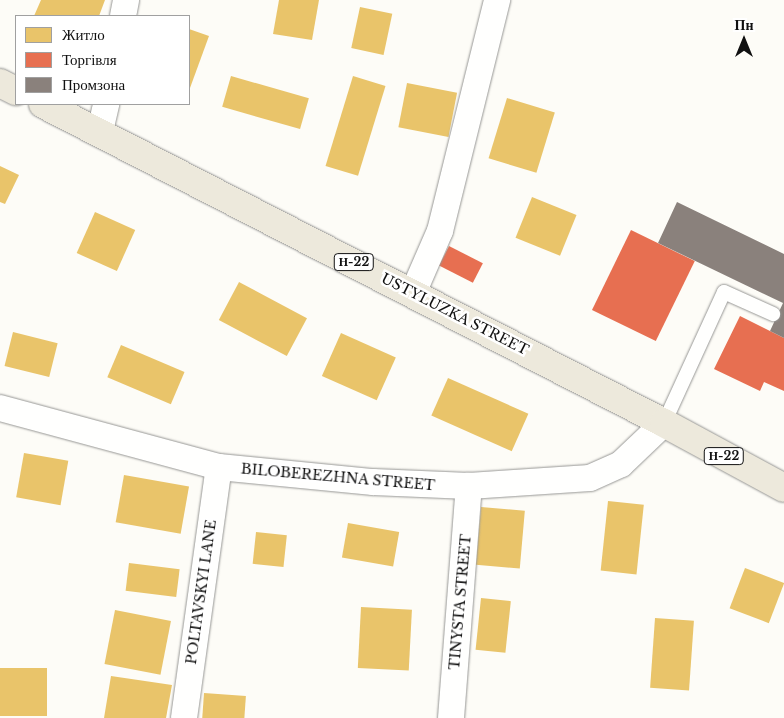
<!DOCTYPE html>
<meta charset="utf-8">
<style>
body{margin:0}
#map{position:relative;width:784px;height:718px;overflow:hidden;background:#fdfcf7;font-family:"Libre Baskerville",serif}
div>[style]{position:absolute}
.homes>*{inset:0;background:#e9c46a;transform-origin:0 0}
.shops>*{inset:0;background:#e76f51;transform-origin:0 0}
.industry>*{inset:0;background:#8a817c}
.roads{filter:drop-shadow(0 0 1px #979795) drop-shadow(0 0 1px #979795)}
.lane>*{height:14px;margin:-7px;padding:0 7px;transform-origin:7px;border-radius:7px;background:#fffffe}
.street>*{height:26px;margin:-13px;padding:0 13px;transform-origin:13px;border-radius:13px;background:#fffffe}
.primary>*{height:28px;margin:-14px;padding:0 14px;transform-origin:14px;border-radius:14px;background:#ede9dc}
span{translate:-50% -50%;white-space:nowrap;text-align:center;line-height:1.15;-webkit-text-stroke:5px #fff;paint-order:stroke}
.shield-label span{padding:1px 4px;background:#fff;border:1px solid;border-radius:4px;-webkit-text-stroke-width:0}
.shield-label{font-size:12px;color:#111;font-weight:700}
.street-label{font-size:14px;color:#111}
.legend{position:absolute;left:15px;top:15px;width:175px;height:90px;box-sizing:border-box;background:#fff;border:1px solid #a0a0a0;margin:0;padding:6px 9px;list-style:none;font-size:15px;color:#111}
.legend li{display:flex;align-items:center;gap:10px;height:25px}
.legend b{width:25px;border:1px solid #a0a0a0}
.north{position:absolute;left:719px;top:15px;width:50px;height:50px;-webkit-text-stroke:4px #fff;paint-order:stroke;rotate:0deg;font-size:14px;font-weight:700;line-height:20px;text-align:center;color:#111}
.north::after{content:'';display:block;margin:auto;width:18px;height:22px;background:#111;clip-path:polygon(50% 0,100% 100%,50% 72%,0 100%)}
</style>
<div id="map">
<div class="homes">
<i style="clip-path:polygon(41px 0,105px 0,99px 16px,34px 16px)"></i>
<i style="clip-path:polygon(279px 0,319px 0,312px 40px,273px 34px)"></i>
<i style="left:360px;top:7px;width:33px;height:42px;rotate:12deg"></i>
<i style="clip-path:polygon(189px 29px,209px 36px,190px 88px,189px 87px)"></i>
<i style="left:231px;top:76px;width:81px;height:32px;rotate:16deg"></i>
<i style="left:353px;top:76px;width:34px;height:94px;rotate:17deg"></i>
<i style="left:407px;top:83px;width:51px;height:45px;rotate:11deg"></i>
<i style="left:507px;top:98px;width:50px;height:63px;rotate:17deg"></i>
<i style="clip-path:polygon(0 166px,19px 175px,5px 204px,0 202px)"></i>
<i style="left:532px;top:197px;width:48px;height:44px;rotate:22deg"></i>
<i style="left:95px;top:212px;width:44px;height:45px;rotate:24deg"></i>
<i style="left:239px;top:282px;width:77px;height:43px;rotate:28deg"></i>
<i style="left:13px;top:332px;width:46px;height:35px;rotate:14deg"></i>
<i style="left:341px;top:333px;width:60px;height:47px;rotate:24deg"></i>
<i style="left:121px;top:345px;width:69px;height:35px;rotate:23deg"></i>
<i style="left:448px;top:378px;width:88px;height:41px;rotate:24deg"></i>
<i style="left:24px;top:453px;width:45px;height:45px;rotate:10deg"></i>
<i style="left:124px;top:475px;width:66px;height:48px;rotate:10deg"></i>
<i style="left:608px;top:501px;width:36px;height:70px;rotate:6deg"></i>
<i style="left:481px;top:507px;width:44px;height:58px;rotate:5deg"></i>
<i style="left:348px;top:523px;width:52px;height:35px;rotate:10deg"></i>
<i style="left:256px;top:532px;width:31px;height:32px;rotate:6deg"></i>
<i style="left:129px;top:563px;width:51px;height:28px;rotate:7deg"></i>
<i style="left:745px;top:568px;width:42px;height:43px;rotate:21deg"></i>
<i style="left:481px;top:598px;width:30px;height:52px;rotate:6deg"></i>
<i style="left:361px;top:607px;width:51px;height:61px;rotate:3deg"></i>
<i style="left:115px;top:610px;width:57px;height:55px;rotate:11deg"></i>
<i style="left:655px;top:618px;width:39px;height:70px;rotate:4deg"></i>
<i style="left:0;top:668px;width:47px;height:48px"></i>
<i style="clip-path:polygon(111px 676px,172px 685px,166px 718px,104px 718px)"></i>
<i style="left:204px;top:693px;width:42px;height:25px;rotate:4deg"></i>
</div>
<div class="shops">
<i style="left:631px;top:230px;width:71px;height:89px;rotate:26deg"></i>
<i style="left:449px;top:246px;width:38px;height:22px;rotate:27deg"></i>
<i style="clip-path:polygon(740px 316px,784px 338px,784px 391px,764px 382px,760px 391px,714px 369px)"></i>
</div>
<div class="industry">
<i style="clip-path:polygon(677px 202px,784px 254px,784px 338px,770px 331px,783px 303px,658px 243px)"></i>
</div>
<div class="roads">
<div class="lane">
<i style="left:664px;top:423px;width:144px;rotate:-65.4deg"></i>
<i style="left:724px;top:292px;width:54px;rotate:24.2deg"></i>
</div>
<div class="street">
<i style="left:123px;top:16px;width:16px;rotate:-79deg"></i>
<i style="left:100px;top:131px;width:28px;rotate:-77deg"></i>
<i style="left:413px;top:293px;width:68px;rotate:-66.5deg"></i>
<i style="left:440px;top:231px;width:238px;rotate:-76.1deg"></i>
<i style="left:0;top:408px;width:227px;rotate:15.1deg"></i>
<i style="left:219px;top:467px;width:155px;rotate:5.6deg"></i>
<i style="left:373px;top:482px;width:96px;rotate:2.4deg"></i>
<i style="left:469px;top:486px;width:121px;rotate:-3.8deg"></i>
<i style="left:590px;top:478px;width:34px;rotate:-24deg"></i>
<i style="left:621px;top:464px;width:59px;rotate:-43.6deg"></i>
<i style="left:184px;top:718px;width:253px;rotate:-82.1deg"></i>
<i style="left:451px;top:718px;width:233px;rotate:-85.6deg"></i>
</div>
<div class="primary">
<i style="left:0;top:83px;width:18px;rotate:27deg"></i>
<i style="left:43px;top:104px;width:698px;rotate:27.19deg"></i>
<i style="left:664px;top:423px;width:136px;rotate:28.4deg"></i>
</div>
</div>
<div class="shield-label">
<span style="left:354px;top:262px">Н-22</span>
<span style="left:724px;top:456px">Н-22</span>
</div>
<div class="street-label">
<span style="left:455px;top:314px;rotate:27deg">USTYLUZKA STREET</span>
<span style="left:338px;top:477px;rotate:5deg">BILOBEREZHNA STREET</span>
<span style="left:201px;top:592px;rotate:-82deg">POLTAVSKYI LANE</span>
<span style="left:460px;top:602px;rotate:-85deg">TINYSTA STREET</span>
</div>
<ul class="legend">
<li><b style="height:14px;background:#e9c46a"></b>Житло</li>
<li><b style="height:14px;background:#e76f51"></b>Торгівля</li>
<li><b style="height:14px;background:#8a817c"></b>Промзона</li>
</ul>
<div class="north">Пн</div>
</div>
